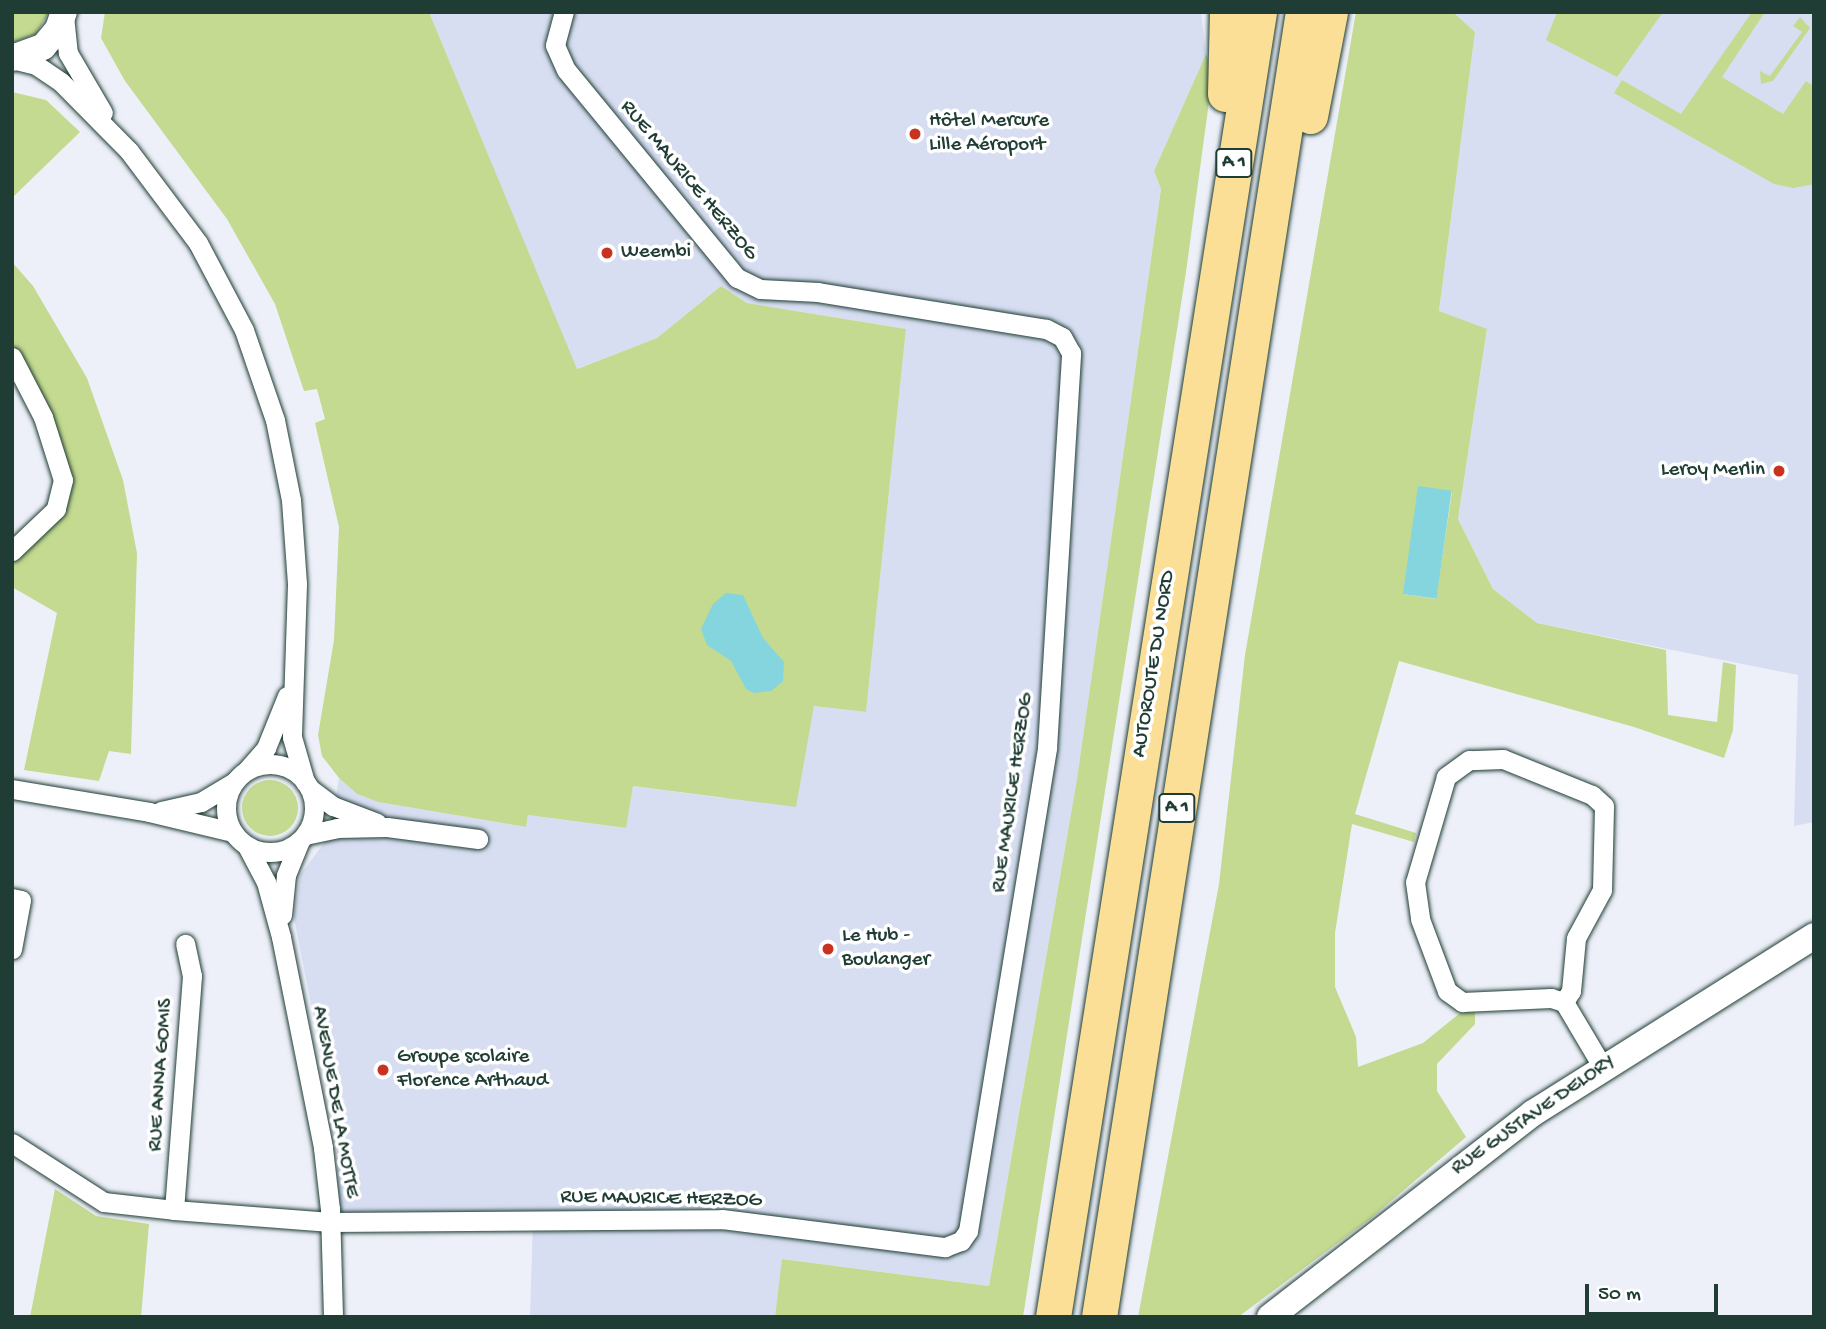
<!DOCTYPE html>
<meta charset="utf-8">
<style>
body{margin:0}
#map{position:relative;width:1826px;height:1329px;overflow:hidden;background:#edf0f9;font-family:"Gochi Hand",sans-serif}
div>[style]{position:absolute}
.built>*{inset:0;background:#d7def2}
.green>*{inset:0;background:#c4da90}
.round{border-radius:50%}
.water>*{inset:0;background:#84d5dd;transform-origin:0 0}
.roads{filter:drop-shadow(0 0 2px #1f3d34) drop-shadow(0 0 2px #1f3d34)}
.street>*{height:19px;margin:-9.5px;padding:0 9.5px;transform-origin:9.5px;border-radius:9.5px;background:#fff}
.street>.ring{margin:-9.5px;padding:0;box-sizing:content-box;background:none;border:19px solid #fff;border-radius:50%}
.secondary>*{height:26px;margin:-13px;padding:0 13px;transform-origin:13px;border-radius:13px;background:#fff}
.highway>*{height:35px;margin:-17.5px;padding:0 17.5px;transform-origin:17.5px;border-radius:17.5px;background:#fbdf96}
.dots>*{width:19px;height:19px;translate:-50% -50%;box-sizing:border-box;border:4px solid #fff;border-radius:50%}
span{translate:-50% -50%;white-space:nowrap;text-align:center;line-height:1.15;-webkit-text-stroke:7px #fff;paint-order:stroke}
.shield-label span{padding:2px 5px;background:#fff;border:2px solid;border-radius:5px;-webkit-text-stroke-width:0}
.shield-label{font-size:19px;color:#1f3d34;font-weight:700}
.poi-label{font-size:21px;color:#1f3d34}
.left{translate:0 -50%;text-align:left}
.right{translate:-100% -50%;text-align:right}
.street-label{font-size:21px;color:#1f3d34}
.frame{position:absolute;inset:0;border:14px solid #1f3d34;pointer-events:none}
.scale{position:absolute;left:1585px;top:1284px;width:133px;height:32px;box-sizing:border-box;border:4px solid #1f3d34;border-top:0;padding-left:9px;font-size:21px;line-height:24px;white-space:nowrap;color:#1f3d34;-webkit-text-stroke:5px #fff;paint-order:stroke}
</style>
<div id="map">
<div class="built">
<i style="clip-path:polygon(429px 12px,1201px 12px,1206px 54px,1154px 171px,1161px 189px,1077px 779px,989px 1286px,783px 1259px,775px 1317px,530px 1317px,533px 1218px,356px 1216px,338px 1212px,337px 1134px,294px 918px,300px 875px,330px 835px,339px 778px,357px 794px,378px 802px,526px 827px,528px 815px,625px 828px,633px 786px,722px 798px,814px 706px,866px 712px,906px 329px,747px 303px,721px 286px,657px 338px,576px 369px)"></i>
<i style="clip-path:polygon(1453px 12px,1814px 12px,1814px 822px,1794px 826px,1798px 675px,1537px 623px,1493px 589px,1458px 519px,1487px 330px,1439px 311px,1475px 32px)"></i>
</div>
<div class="green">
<i style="clip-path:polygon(12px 12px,49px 12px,36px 34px,12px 43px)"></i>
<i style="clip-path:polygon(105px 12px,429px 12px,577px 369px,657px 338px,721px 286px,747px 303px,906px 329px,866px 712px,814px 706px,796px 807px,633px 786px,626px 828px,528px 815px,526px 827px,378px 802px,357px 794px,339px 778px,322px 756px,318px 735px,334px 640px,339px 527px,315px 423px,325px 419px,317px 389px,304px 391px,275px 304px,227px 219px,125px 81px,101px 38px)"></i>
<i style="clip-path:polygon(evenodd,1356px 12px,1453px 12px,1475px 32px,1439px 311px,1487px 329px,1458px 519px,1493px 589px,1537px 623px,1666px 650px,1668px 715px,1717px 722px,1723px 662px,1736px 665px,1733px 730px,1724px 758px,1634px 727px,1399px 661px,1355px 814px,1416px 833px,1414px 842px,1352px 824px,1335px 933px,1335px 987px,1356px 1037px,1358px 1067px,1423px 1043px,1460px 1013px,1475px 1012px,1475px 1024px,1437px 1064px,1437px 1091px,1466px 1137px,1370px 1219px,1238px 1317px,1138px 1317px,1219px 884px,1245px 655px,1356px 12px,1419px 487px,1452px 492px,1436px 599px,1403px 594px,1419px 487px)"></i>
<i style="clip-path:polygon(1557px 12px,1663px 12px,1617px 77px,1546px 40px)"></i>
<i style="clip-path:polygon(1752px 12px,1765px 12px,1722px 77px,1783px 114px,1806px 81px,1814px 86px,1814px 184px,1793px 188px,1774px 184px,1614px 93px,1622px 80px,1681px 114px)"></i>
<i style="clip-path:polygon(1800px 17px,1810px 28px,1773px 81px,1761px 84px,1760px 71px,1770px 76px,1802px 32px,1793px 26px)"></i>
<i style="clip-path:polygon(1206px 54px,1213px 72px,1186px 272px,1023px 1317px,775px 1317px,782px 1259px,989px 1286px,1077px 779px,1161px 189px,1154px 171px)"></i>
<i style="clip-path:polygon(12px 92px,46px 100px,80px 132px,12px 198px)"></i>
<i style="clip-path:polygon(12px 262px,33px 286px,87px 378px,123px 480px,137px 553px,131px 754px,109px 751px,99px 781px,24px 770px,57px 613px,12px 587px,12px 560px,65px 503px,32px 379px,12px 346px)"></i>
<i class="round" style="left:242px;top:780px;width:56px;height:56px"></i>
<i style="clip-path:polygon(55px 1189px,96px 1216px,149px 1224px,141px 1317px,30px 1317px)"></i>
</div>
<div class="water">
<i style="left:1418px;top:486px;width:34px;height:109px;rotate:8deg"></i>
<i style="clip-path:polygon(726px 593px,743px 595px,763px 638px,784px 662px,783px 681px,771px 691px,754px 693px,746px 689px,731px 661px,707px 645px,701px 629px,713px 604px)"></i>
</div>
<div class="roads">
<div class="street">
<i style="left:64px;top:16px;width:37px;rotate:84deg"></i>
<i style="left:68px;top:53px;width:69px;rotate:59.7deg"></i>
<i style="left:12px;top:59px;width:25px;rotate:14deg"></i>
<i style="left:36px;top:65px;width:30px;rotate:34deg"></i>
<i style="left:61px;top:82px;width:97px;rotate:45.4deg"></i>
<i style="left:129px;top:151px;width:115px;rotate:53.1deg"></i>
<i style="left:198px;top:243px;width:98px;rotate:62.1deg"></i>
<i style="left:244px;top:330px;width:95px;rotate:71deg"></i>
<i style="left:275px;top:420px;width:82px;rotate:78.7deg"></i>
<i style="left:291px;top:500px;width:84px;rotate:85.9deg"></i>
<i style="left:297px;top:584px;width:153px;rotate:91.9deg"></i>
<i style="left:292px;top:737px;width:47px;rotate:73.9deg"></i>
<i style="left:12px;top:357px;width:68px;rotate:62.7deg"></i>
<i style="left:43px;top:417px;width:66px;rotate:72.4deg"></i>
<i style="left:63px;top:480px;width:30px;rotate:104deg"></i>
<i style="left:56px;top:509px;width:61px;rotate:136.3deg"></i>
<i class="ring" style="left:226px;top:764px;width:69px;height:69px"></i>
<i style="left:247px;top:770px;width:29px;rotate:-49deg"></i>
<i style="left:266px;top:748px;width:56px;rotate:-68deg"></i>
<i style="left:309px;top:788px;width:30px;rotate:37deg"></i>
<i style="left:333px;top:806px;width:47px;rotate:21.1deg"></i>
<i style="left:12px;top:789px;width:139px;rotate:9.5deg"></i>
<i style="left:149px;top:812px;width:85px;rotate:13.5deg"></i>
<i style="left:161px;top:811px;width:41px;rotate:-12.7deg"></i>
<i style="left:201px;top:802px;width:39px;rotate:-31deg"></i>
<i style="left:305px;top:835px;width:33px;rotate:-12deg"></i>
<i style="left:337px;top:828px;width:50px;rotate:-1.1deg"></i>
<i style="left:387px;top:827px;width:92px;rotate:7.5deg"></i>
<i style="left:247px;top:846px;width:41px;rotate:62.2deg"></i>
<i style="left:266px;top:882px;width:57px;rotate:74.7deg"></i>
<i style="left:281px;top:937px;width:215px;rotate:78.7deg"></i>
<i style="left:323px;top:1148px;width:61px;rotate:83.5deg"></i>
<i style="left:330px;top:1209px;width:108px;rotate:88.4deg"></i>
<i style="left:12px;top:898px;width:9px;rotate:13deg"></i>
<i style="left:21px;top:900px;width:50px;rotate:100.4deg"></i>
<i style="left:282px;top:915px;width:40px;rotate:-84.3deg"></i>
<i style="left:286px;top:875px;width:37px;rotate:-68deg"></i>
<i style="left:1564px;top:1002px;width:13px;rotate:-58deg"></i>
<i style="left:1571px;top:991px;width:53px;rotate:-84.6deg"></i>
<i style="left:1576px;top:938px;width:55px;rotate:-61.6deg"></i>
<i style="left:1602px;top:890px;width:84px;rotate:-88.6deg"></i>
<i style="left:1604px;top:806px;width:16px;rotate:-137deg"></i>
<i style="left:1592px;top:795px;width:96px;rotate:-158deg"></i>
<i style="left:1503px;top:759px;width:34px;rotate:178deg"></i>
<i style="left:1469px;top:760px;width:29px;rotate:144deg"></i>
<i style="left:1446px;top:777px;width:109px;rotate:106.4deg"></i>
<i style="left:1415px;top:882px;width:37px;rotate:82deg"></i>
<i style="left:1420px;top:919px;width:77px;rotate:69.4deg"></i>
<i style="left:1447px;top:991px;width:19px;rotate:36deg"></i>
<i style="left:1462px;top:1002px;width:89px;rotate:-2.6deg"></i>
<i style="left:1551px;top:998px;width:14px;rotate:17deg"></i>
<i style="left:1564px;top:1002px;width:74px;rotate:59.3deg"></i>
<i style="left:12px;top:1143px;width:109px;rotate:32.7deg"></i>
<i style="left:104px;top:1202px;width:70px;rotate:6.5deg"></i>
<i style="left:174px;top:1210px;width:157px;rotate:4.4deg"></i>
<i style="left:331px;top:1222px;width:391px;rotate:-0.4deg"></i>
<i style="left:722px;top:1219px;width:225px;rotate:7.2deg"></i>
<i style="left:945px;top:1247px;width:17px;rotate:-21deg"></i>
<i style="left:961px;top:1241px;width:12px;rotate:-55deg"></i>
<i style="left:968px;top:1231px;width:489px;rotate:-80.7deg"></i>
<i style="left:1047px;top:748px;width:396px;rotate:-86.5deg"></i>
<i style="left:1071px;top:353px;width:18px;rotate:-119deg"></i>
<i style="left:1062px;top:337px;width:18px;rotate:-153deg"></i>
<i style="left:1046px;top:329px;width:231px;rotate:-170.8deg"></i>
<i style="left:818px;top:292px;width:58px;rotate:-177deg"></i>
<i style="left:760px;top:289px;width:25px;rotate:-154deg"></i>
<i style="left:737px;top:278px;width:269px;rotate:-129.4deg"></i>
<i style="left:566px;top:70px;width:27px;rotate:-114deg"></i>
<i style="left:555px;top:45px;width:34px;rotate:-75deg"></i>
<i style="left:174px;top:1210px;width:235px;rotate:-85.6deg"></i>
<i style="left:192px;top:976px;width:33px;rotate:-102deg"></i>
</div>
<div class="secondary">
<i style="left:12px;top:58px;width:33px;rotate:-20deg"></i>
<i style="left:43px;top:47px;width:23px;rotate:-50deg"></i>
<i style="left:58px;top:29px;width:18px;rotate:-71deg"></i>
<i style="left:1270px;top:1317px;width:333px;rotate:-37.8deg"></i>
<i style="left:1533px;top:1113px;width:332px;rotate:-32.2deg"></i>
</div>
<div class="highway">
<i style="left:1225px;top:94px;width:82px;rotate:-88.6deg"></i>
<i style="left:1310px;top:116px;width:106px;rotate:-79.1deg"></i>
<i style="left:1053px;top:1317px;width:1321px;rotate:-81.03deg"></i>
<i style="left:1099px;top:1317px;width:1321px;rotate:-81.12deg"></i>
</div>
</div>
<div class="dots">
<i style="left:915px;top:134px;background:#c8321e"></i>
<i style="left:607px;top:253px;background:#c8321e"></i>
<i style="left:1779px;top:471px;background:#c8321e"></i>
<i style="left:828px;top:949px;background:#c8321e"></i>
<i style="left:383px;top:1070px;background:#c8321e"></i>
</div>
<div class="shield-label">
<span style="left:1234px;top:163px">A 1</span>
<span style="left:1177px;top:808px">A 1</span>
</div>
<div class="poi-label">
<span class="left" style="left:929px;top:134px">Hôtel Mercure<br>Lille Aéroport</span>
<span class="left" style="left:621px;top:253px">Weembi</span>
<span class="right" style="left:1765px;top:471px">Leroy Merlin</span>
<span class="left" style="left:842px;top:949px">Le Hub -<br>Boulanger</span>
<span class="left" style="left:397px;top:1070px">Groupe scolaire<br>Florence Arthaud</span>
</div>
<div class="street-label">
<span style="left:688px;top:181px;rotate:50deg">RUE MAURICE HERZOG</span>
<span style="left:1155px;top:664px;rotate:-81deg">AUTOROUTE DU NORD</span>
<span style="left:1014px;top:793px;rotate:-82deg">RUE MAURICE HERZOG</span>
<span style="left:162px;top:1075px;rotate:-86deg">RUE ANNA GOMIS</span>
<span style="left:334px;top:1102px;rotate:80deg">AVENUE DE LA MOTTE</span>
<span style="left:1534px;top:1116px;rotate:-35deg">RUE GUSTAVE DELORY</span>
<span style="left:661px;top:1200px;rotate:1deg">RUE MAURICE HERZOG</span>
</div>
<div class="frame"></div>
<div class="scale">50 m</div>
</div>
